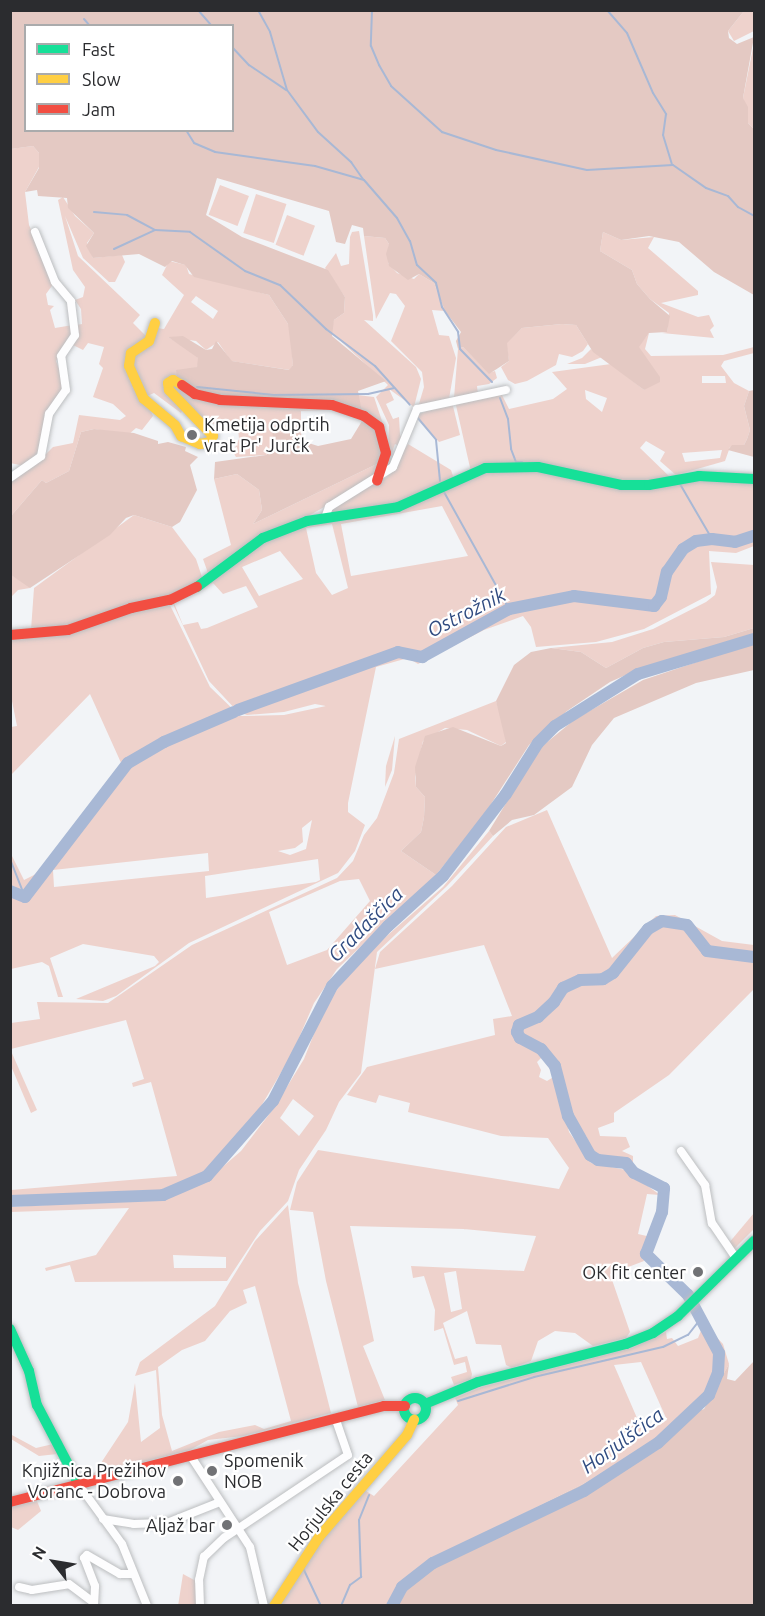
<!DOCTYPE html>
<meta charset="utf-8">
<style>
body{margin:0}
#map{position:relative;width:765px;height:1616px;overflow:hidden;background:#f2f4f7;font-family:Ubuntu,sans-serif}
div>[style]{position:absolute}
.green>*{inset:0;background:#eed2cc;transform-origin:0 0}
.forest>*{inset:0;background:#e4c9c3}
.stream>*{height:2px;margin:-1px;padding:0 1px;transform-origin:1px;border-radius:1px;background:#a8b8d5}
.river>*{height:12px;margin:-6px;padding:0 6px;transform-origin:6px;border-radius:6px;background:#a8b8d5}
.roads{filter:drop-shadow(0 0 2px #bcbec0) drop-shadow(0 0 2px #bcbec0)}
.street>*{height:8px;margin:-4px;padding:0 4px;transform-origin:4px;border-radius:4px;background:#fdfdfe}
.fast>*{height:10px;margin:-5px;padding:0 5px;transform-origin:5px;border-radius:5px;background:#16e098}
.fast>.ring{margin:-5px;padding:0;box-sizing:content-box;background:none;border:10px solid #16e098;border-radius:50%}
.slow>*{height:10px;margin:-5px;padding:0 5px;transform-origin:5px;border-radius:5px;background:#ffcf43}
.jam>*{height:10px;margin:-5px;padding:0 5px;transform-origin:5px;border-radius:5px;background:#f24e42}
.dots>*{width:16px;height:16px;translate:-50% -50%;box-sizing:border-box;border:3px solid #fff;border-radius:50%}
span{translate:-50% -50%;white-space:nowrap;text-align:center;line-height:1.15;-webkit-text-stroke:4.5px #fff;paint-order:stroke}
.poi-label{font-size:18px;color:#2b2c2f}
.left{translate:0 -50%;text-align:left}
.right{translate:-100% -50%;text-align:right}
.street-label{font-size:18px;color:#2b2c2f}
.water-label{font-size:20px;color:#304b80;font-style:italic}
.frame{position:absolute;inset:0;border:12px solid #2b2c2f;pointer-events:none}
.legend{position:absolute;left:24px;top:24px;width:210px;height:108px;box-sizing:border-box;background:#fff;border:2px solid #aaabac;margin:0;padding:8px 10px;list-style:none;font-size:18px;color:#2b2c2f}
.legend li{display:flex;align-items:center;gap:12px;height:30px}
.legend b{width:30px;border:2px solid #aaabac}
.north{position:absolute;left:24px;top:1532px;width:60px;height:60px;-webkit-text-stroke:4px #fff;paint-order:stroke;rotate:301deg;font-size:16px;font-weight:700;line-height:24px;text-align:center;color:#2b2c2f}
.north::after{content:'';display:block;margin:auto;width:21px;height:27px;background:#2b2c2f;clip-path:polygon(50% 0,100% 100%,50% 72%,0 100%)}
</style>
<div id="map">
<div class="green">
<i style="clip-path:polygon(744px 11px,754px 11px,754px 31px,734px 41px,728px 31px)"></i>
<i style="clip-path:polygon(754px 43px,754px 129px,748px 123px,743px 98px)"></i>
<i style="clip-path:polygon(33px 146px,39px 153px,39px 167px,25px 192px,29px 225px,54px 283px,46px 294px,48px 305px,54px 306px,50px 310px,55px 328px,73px 325px,74px 334px,56px 361px,64px 382px,63px 393px,45px 414px,40px 450px,25px 466px,10px 463px,10px 149px)"></i>
<i style="left:220px;top:185px;width:31px;height:32px;rotate:21deg"></i>
<i style="left:256px;top:194px;width:32px;height:41px;rotate:18deg"></i>
<i style="clip-path:polygon(63px 197px,75px 216px,94px 233px,87px 243px,93px 258px,122px 255px,125px 262px,115px 282px,109px 282px,83px 258px,65px 216px,78px 256px,140px 315px,133px 323px,148px 338px,126px 355px,153px 416px,142px 430px,136px 428px,128px 435px,94px 429px,81px 432px,69px 471px,46px 483px,42px 480px,11px 516px,11px 481px,34px 466px,53px 447px,73px 443px,79px 415px,120px 420px,126px 416px,113px 404px,93px 397px,103px 368px,99px 364px,104px 347px,88px 343px,83px 350px,73px 345px,76px 325px,82px 324px,81px 309px,75px 300px,83px 297px,85px 287px,73px 270px,58px 200px)"></i>
<i style="left:287px;top:215px;width:30px;height:32px;rotate:21deg"></i>
<i style="clip-path:polygon(359px 231px,373px 315px,373px 321px,364px 320px,416px 367px,421px 379px,414px 407px,389px 389px,394px 400px,386px 404px,393px 419px,399px 417px,400px 435px,405px 442px,403px 448px,395px 444px,390px 458px,395px 462px,387px 472px,389px 425px,376px 397px,388px 385px,330px 331px,334px 320px,344px 313px,345px 297px,325px 268px,336px 253px,341px 266px,349px 264px,350px 237px,352px 232px)"></i>
<i style="clip-path:polygon(603px 232px,621px 240px,654px 237px,648px 248px,698px 291px,698px 295px,661px 303px,698px 317px,709px 315px,714px 326px,710px 330px,714px 338px,662px 333px,667px 332px,669px 313px,650px 299px,637px 284px,632px 270px,600px 251px)"></i>
<i style="clip-path:polygon(364px 236px,385px 238px,389px 244px,388px 263px,397px 273px,414px 279px,419px 274px,434px 283px,445px 311px,432px 310px,439px 335px,449px 336px,456px 358px,449px 399px,418px 407px,424px 387px,422px 372px,391px 341px,405px 306px,396px 294px,390px 293px,376px 319px)"></i>
<i style="clip-path:polygon(evenodd,169px 261px,186px 265px,189px 274px,269px 295px,290px 327px,293px 365px,290px 370px,231px 361px,218px 342px,206px 350px,196px 341px,168px 337px,197px 355px,199px 362px,197px 367px,177px 378px,164px 379px,165px 389px,184px 408px,181px 413px,154px 393px,145px 397px,131px 364px,135px 352px,157px 328px,164px 329px,184px 295px,162px 275px,169px 261px,196px 296px,218px 311px,213px 319px,191px 302px,196px 296px)"></i>
<i style="clip-path:polygon(562px 324px,576px 325px,588px 344px,583px 351px,572px 357px,559px 354px,556px 365px,527px 381px,515px 384px,508px 380px,501px 367px,509px 361px,506px 343px,522px 328px)"></i>
<i style="clip-path:polygon(evenodd,649px 333px,645px 349px,651px 356px,723px 355px,754px 347px,754px 353px,724px 361px,721px 366px,734px 383px,749px 391px,744px 406px,750px 430px,747px 439px,744px 445px,730px 447px,725px 461px,676px 475px,660px 461px,665px 452px,646px 441px,640px 448px,672px 479px,623px 483px,552px 468px,471px 472px,455px 401px,502px 395px,509px 409px,553px 399px,567px 389px,552px 372px,611px 364px,644px 390px,657px 374px,638px 347px,649px 333px,725px 376px,726px 383px,702px 383px,702px 376px,725px 376px,649px 333px,585px 390px,607px 398px,602px 412px,586px 399px,585px 390px,649px 333px,722px 450px,720px 458px,685px 462px,682px 453px,722px 450px)"></i>
<i style="clip-path:polygon(463px 347px,489px 373px,495px 371px,497px 378px,489px 384px,477px 386px,478px 395px,454px 398px,458px 349px)"></i>
<i style="clip-path:polygon(591px 349px,602px 357px,585px 364px,567px 364px,582px 358px)"></i>
<i style="clip-path:polygon(172px 382px,327px 410px,301px 411px,301px 431px,287px 434px,272px 431px,277px 445px,266px 455px,236px 457px,233px 452px,239px 439px,238px 428px,224px 423px,216px 425px,202px 418px,173px 391px)"></i>
<i style="clip-path:polygon(357px 395px,374px 397px,385px 430px,362px 412px)"></i>
<i style="clip-path:polygon(452px 402px,460px 435px,439px 442px,416px 415px)"></i>
<i style="clip-path:polygon(408px 444px,451px 470px,454px 479px,405px 503px,334px 515px,331px 512px,338px 503px,387px 477px)"></i>
<i style="clip-path:polygon(383px 461px,381px 470px,340px 498px,208px 573px,203px 559px,231px 545px,214px 479px,237px 474px,259px 490px,262px 510px,253px 524px)"></i>
<i style="clip-path:polygon(evenodd,516px 467px,622px 487px,705px 478px,754px 481px,754px 546px,736px 553px,709px 551px,711px 594px,644px 629px,596px 642px,536px 647px,531px 627px,523px 616px,484px 630px,418px 664px,408px 658px,376px 667px,348px 803px,348px 812px,365px 825px,355px 851px,338px 873px,189px 943px,116px 996px,103px 1001px,76px 999px,155px 966px,159px 962px,154px 956px,83px 944px,50px 958px,63px 997px,58px 997px,49px 966px,42px 962px,11px 969px,10px 852px,24px 880px,34px 875px,47px 865px,122px 765px,90px 694px,11px 775px,11px 727px,17px 726px,11px 696px,11px 638px,169px 603px,210px 687px,240px 716px,284px 715px,326px 706px,315px 704px,284px 712px,247px 715px,238px 712px,209px 681px,172px 602px,250px 547px,308px 524px,378px 514px,481px 471px,516px 467px,442px 506px,468px 556px,351px 576px,341px 524px,442px 506px,516px 467px,332px 524px,348px 588px,332px 595px,316px 573px,306px 528px,332px 524px,516px 467px,280px 551px,303px 579px,259px 596px,242px 567px,280px 551px,516px 467px,213px 583px,223px 594px,246px 586px,258px 607px,207px 628px,201px 629px,198px 622px,183px 625px,174px 603px,213px 583px,516px 467px,312px 820px,306px 849px,290px 855px,278px 851px,295px 848px,303px 842px,302px 828px,312px 820px,516px 467px,208px 853px,209px 871px,54px 887px,53px 870px,208px 853px,516px 467px,318px 859px,320px 880px,316px 882px,206px 898px,205px 876px,318px 859px)"></i>
<i style="clip-path:polygon(134px 515px,172px 527px,196px 559px,203px 580px,182px 593px,80px 625px,31px 630px,34px 588px)"></i>
<i style="clip-path:polygon(711px 562px,754px 565px,754px 628px,724px 637px,664px 642px,643px 648px,606px 668px,581px 652px,551px 648px,612px 642px,653px 629px,706px 602px,715px 595px,717px 587px)"></i>
<i style="clip-path:polygon(11px 575px,28px 585px,30px 588px,18px 590px,11px 597px)"></i>
<i style="clip-path:polygon(evenodd,496px 701px,505px 728px,506px 742px,501px 746px,467px 730px,445px 728px,423px 741px,415px 777px,416px 787px,425px 797px,424px 817px,421px 832px,401px 851px,436px 875px,337px 969px,314px 1003px,292px 1054px,260px 1108px,217px 1160px,200px 1175px,160px 1190px,11px 1196px,11px 1190px,177px 1176px,151px 1082px,133px 1087px,132px 1083px,144px 1079px,126px 1020px,11px 1049px,11px 1023px,40px 1019px,37px 1002px,108px 1003px,192px 945px,337px 878px,353px 861px,364px 835px,377px 818px,394px 773px,399px 739px,496px 701px,359px 879px,370px 901px,327px 950px,287px 965px,269px 912px,340px 881px,359px 879px)"></i>
<i style="clip-path:polygon(395px 736px,392px 770px,385px 787px,386px 766px)"></i>
<i style="clip-path:polygon(evenodd,547px 810px,612px 958px,656px 916px,675px 915px,722px 941px,754px 945px,754px 989px,669px 1075px,614px 1113px,614px 1122px,598px 1128px,600px 1136px,626px 1137px,630px 1147px,622px 1151px,633px 1156px,633px 1166px,624px 1160px,594px 1154px,586px 1136px,571px 1118px,566px 1118px,569px 1132px,591px 1163px,626px 1170px,660px 1195px,647px 1194px,638px 1234px,651px 1237px,642px 1254px,644px 1261px,610px 1274px,630px 1332px,626px 1338px,593px 1346px,575px 1333px,555px 1331px,538px 1341px,531px 1361px,512px 1368px,506px 1365px,501px 1345px,476px 1344px,467px 1311px,443px 1323px,455px 1359px,467px 1356px,472px 1374px,471px 1379px,454px 1385px,451px 1377px,467px 1372px,465px 1362px,454px 1365px,443px 1328px,434px 1331px,435px 1310px,424px 1276px,413px 1278px,411px 1266px,524px 1271px,536px 1236px,464px 1229px,350px 1226px,374px 1341px,363px 1346px,385px 1400px,358px 1407px,326px 1281px,313px 1212px,290px 1210px,297px 1182px,318px 1150px,559px 1189px,569px 1168px,548px 1138px,501px 1136px,408px 1112px,410px 1103px,379px 1095px,376px 1103px,347px 1095px,367px 1067px,495px 1035px,493px 1019px,512px 1016px,484px 945px,375px 969px,380px 952px,452px 886px,506px 827px,547px 810px,542px 1057px,555px 1076px,547px 1081px,539px 1077px,541px 1070px,537px 1062px,542px 1057px,547px 810px,456px 1271px,462px 1309px,451px 1312px,444px 1273px,456px 1271px)"></i>
<i style="clip-path:polygon(evenodd,489px 831px,493px 836px,447px 886px,377px 952px,361px 1073px,339px 1102px,326px 1130px,299px 1170px,288px 1201px,260px 1231px,227px 1281px,75px 1282px,70px 1265px,46px 1271px,45px 1268px,96px 1255px,129px 1208px,11px 1212px,11px 1207px,158px 1199px,204px 1183px,241px 1151px,274px 1108px,304px 1059px,323px 1011px,335px 992px,366px 954px,443px 887px,489px 831px,293px 1099px,314px 1116px,299px 1136px,280px 1118px,293px 1099px,489px 831px,173px 1255px,226px 1257px,226px 1268px,174px 1268px,173px 1255px)"></i>
<i style="clip-path:polygon(11px 1051px,37px 1110px,31px 1113px,11px 1066px)"></i>
<i style="clip-path:polygon(evenodd,288px 1205px,298px 1283px,331px 1413px,243px 1436px,208px 1440px,190px 1450px,93px 1475px,128px 1422px,135px 1383px,141px 1442px,160px 1428px,156px 1370px,135px 1376px,140px 1362px,215px 1306px,255px 1241px,288px 1205px,255px 1286px,291px 1421px,264px 1429px,255px 1425px,219px 1432px,172px 1451px,162px 1415px,158px 1367px,182px 1350px,205px 1341px,230px 1311px,247px 1303px,243px 1290px,255px 1286px)"></i>
<i style="clip-path:polygon(754px 1213px,754px 1229px,733px 1250px,728px 1244px)"></i>
<i style="clip-path:polygon(evenodd,707px 1327px,723px 1344px,729px 1364px,709px 1401px,698px 1411px,689px 1406px,685px 1418px,627px 1462px,448px 1551px,407px 1578px,389px 1605px,277px 1606px,302px 1566px,363px 1489px,374px 1496px,458px 1405px,455px 1398px,482px 1387px,632px 1348px,666px 1332px,667px 1339px,672px 1338px,678px 1346px,698px 1338px,702px 1328px,707px 1327px,641px 1362px,667px 1420px,644px 1434px,614px 1365px,641px 1362px)"></i>
<i style="clip-path:polygon(10px 1434px,36px 1448px,53px 1444px,69px 1477px,57px 1454px,39px 1456px,11px 1439px)"></i>
<i style="clip-path:polygon(37px 1501px,41px 1511px,18px 1530px,11px 1527px,10px 1507px)"></i>
<i style="clip-path:polygon(183px 1574px,196px 1581px,197px 1605px,178px 1606px)"></i>
</div>
<div class="forest">
<i style="clip-path:polygon(evenodd,10px 11px,744px 11px,728px 31px,729px 38px,737px 44px,754px 37px,743px 98px,748px 107px,748px 123px,754px 129px,754px 295px,714px 272px,679px 242px,649px 236px,621px 240px,603px 232px,600px 251px,632px 270px,637px 284px,650px 299px,670px 316px,667px 332px,649px 333px,639px 347px,660px 377px,660px 382px,644px 390px,593px 352px,576px 325px,562px 324px,522px 328px,507px 343px,509px 361px,489px 374px,463px 347px,458px 349px,456px 341px,461px 332px,445px 311px,434px 283px,419px 274px,408px 280px,389px 266px,386px 254px,389px 244px,385px 238px,364px 236px,363px 228px,352px 225px,345px 244px,336px 242px,329px 211px,217px 178px,206px 215px,242px 237px,328px 270px,345px 297px,344px 313px,334px 320px,332px 336px,386px 381px,358px 391px,362px 412px,201px 393px,177px 378px,176px 370px,197px 367px,198px 358px,168px 337px,183px 336px,206px 350px,212px 349px,216px 341px,232px 361px,289px 370px,293px 365px,288px 324px,269px 295px,194px 277px,185px 265px,172px 261px,165px 267px,139px 254px,93px 258px,86px 246px,94px 233px,68px 208px,67px 198px,38px 196px,37px 190px,25px 192px,39px 168px,39px 153px,33px 146px,11px 149px,10px 11px,26px 26px,232px 26px,232px 130px,26px 130px,26px 26px)"></i>
<i style="clip-path:polygon(754px 390px,754px 457px,728px 450px,732px 445px,744px 445px,747px 439px,750px 430px,744px 406px,749px 391px)"></i>
<i style="clip-path:polygon(362px 421px,376px 426px,383px 461px,253px 524px,262px 510px,259px 490px,237px 474px,214px 479px,215px 462px,266px 455px,275px 448px,272px 431px,287px 434px,301px 431px,302px 441px,318px 446px,351px 439px)"></i>
<i style="clip-path:polygon(94px 429px,134px 433px,158px 441px,158px 444px,168px 442px,186px 447px,185px 451px,198px 457px,190px 465px,197px 490px,180px 522px,172px 527px,134px 515px,126px 518px,110px 535px,30px 588px,11px 575px,11px 516px,42px 480px,46px 483px,69px 471px,81px 432px)"></i>
<i style="clip-path:polygon(754px 628px,754px 634px,637px 670px,610px 682px,567px 711px,529px 745px,484px 815px,436px 875px,401px 851px,421px 832px,424px 817px,425px 797px,416px 787px,415px 767px,425px 736px,453px 727px,501px 746px,506px 743px,496px 701px,514px 665px,531px 652px,551px 648px,581px 652px,606px 668px,643px 648px,664px 642px,724px 637px)"></i>
<i style="clip-path:polygon(754px 643px,754px 670px,696px 683px,614px 718px,592px 745px,572px 787px,534px 815px,512px 820px,493px 836px,489px 831px,540px 748px,574px 720px,643px 680px)"></i>
<i style="clip-path:polygon(754px 1361px,754px 1605px,389px 1605px,407px 1578px,448px 1551px,627px 1462px,685px 1418px,689px 1406px,693px 1404px,698px 1411px,704px 1409px,729px 1364px,727px 1379px,735px 1381px)"></i>
</div>
<div class="stream">
<i style="left:198px;top:10px;width:21px;rotate:49deg"></i>
<i style="left:258px;top:10px;width:25px;rotate:61deg"></i>
<i style="left:270px;top:32px;width:60px;rotate:73.7deg"></i>
<i style="left:287px;top:90px;width:52px;rotate:53.6deg"></i>
<i style="left:318px;top:132px;width:45px;rotate:42.3deg"></i>
<i style="left:351px;top:162px;width:21px;rotate:55deg"></i>
<i style="left:372px;top:10px;width:36px;rotate:92deg"></i>
<i style="left:371px;top:46px;width:21px;rotate:67deg"></i>
<i style="left:379px;top:65px;width:24px;rotate:60deg"></i>
<i style="left:391px;top:86px;width:69px;rotate:42deg"></i>
<i style="left:442px;top:132px;width:57px;rotate:18.4deg"></i>
<i style="left:496px;top:150px;width:93px;rotate:12.4deg"></i>
<i style="left:587px;top:170px;width:86px;rotate:-3.3deg"></i>
<i style="left:673px;top:165px;width:40px;rotate:34.9deg"></i>
<i style="left:706px;top:188px;width:23px;rotate:20deg"></i>
<i style="left:728px;top:196px;width:15px;rotate:48deg"></i>
<i style="left:738px;top:207px;width:18px;rotate:29deg"></i>
<i style="left:607px;top:10px;width:30px;rotate:49deg"></i>
<i style="left:627px;top:33px;width:65px;rotate:66.6deg"></i>
<i style="left:653px;top:93px;width:25px;rotate:58deg"></i>
<i style="left:666px;top:114px;width:21px;rotate:98deg"></i>
<i style="left:663px;top:135px;width:30px;rotate:73deg"></i>
<i style="left:84px;top:19px;width:9px;rotate:49deg"></i>
<i style="left:232px;top:47px;width:25px;rotate:47deg"></i>
<i style="left:249px;top:65px;width:45px;rotate:34deg"></i>
<i style="left:186px;top:130px;width:15px;rotate:58deg"></i>
<i style="left:194px;top:143px;width:23px;rotate:23deg"></i>
<i style="left:215px;top:152px;width:101px;rotate:8deg"></i>
<i style="left:315px;top:166px;width:51px;rotate:15.9deg"></i>
<i style="left:364px;top:180px;width:50px;rotate:49deg"></i>
<i style="left:397px;top:218px;width:26px;rotate:61deg"></i>
<i style="left:410px;top:241px;width:25px;rotate:74deg"></i>
<i style="left:417px;top:265px;width:26px;rotate:43deg"></i>
<i style="left:436px;top:283px;width:25px;rotate:76deg"></i>
<i style="left:442px;top:307px;width:30px;rotate:57deg"></i>
<i style="left:458px;top:332px;width:17px;rotate:83deg"></i>
<i style="left:460px;top:349px;width:46px;rotate:45.9deg"></i>
<i style="left:94px;top:212px;width:33px;rotate:5deg"></i>
<i style="left:127px;top:215px;width:32px;rotate:28deg"></i>
<i style="left:155px;top:230px;width:35px;rotate:3deg"></i>
<i style="left:190px;top:232px;width:67px;rotate:35.3deg"></i>
<i style="left:245px;top:271px;width:38px;rotate:22deg"></i>
<i style="left:280px;top:285px;width:64px;rotate:43.7deg"></i>
<i style="left:326px;top:329px;width:61px;rotate:37.1deg"></i>
<i style="left:375px;top:366px;width:52px;rotate:48.1deg"></i>
<i style="left:114px;top:249px;width:45px;rotate:-24.9deg"></i>
<i style="left:197px;top:387px;width:77px;rotate:5.9deg"></i>
<i style="left:274px;top:395px;width:94px;rotate:-0.6deg"></i>
<i style="left:368px;top:394px;width:27px;rotate:-13deg"></i>
<i style="left:500px;top:398px;width:22px;rotate:69deg"></i>
<i style="left:508px;top:419px;width:30px;rotate:84deg"></i>
<i style="left:511px;top:449px;width:14px;rotate:69deg"></i>
<i style="left:516px;top:462px;width:6px"></i>
<i style="left:417px;top:417px;width:30px;rotate:50deg"></i>
<i style="left:436px;top:440px;width:41px;rotate:84.4deg"></i>
<i style="left:680px;top:484px;width:64px;rotate:59.8deg"></i>
<i style="left:444px;top:492px;width:134px;rotate:60.9deg"></i>
<i style="left:10px;top:859px;width:41px;rotate:68.5deg"></i>
<i style="left:458px;top:1401px;width:80px;rotate:-17.5deg"></i>
<i style="left:534px;top:1377px;width:132px;rotate:-13.1deg"></i>
<i style="left:663px;top:1347px;width:28px;rotate:-26deg"></i>
<i style="left:688px;top:1335px;width:23px;rotate:-52deg"></i>
<i style="left:303px;top:1568px;width:42px;rotate:64.7deg"></i>
<i style="left:341px;top:1606px;width:23px;rotate:-67deg"></i>
<i style="left:350px;top:1585px;width:14px;rotate:-36deg"></i>
<i style="left:361px;top:1577px;width:57px;rotate:-92deg"></i>
<i style="left:359px;top:1520px;width:27px;rotate:-68deg"></i>
</div>
<div class="river">
<i style="left:238px;top:710px;width:170px;rotate:-19.9deg"></i>
<i style="left:398px;top:652px;width:25px;rotate:12deg"></i>
<i style="left:422px;top:657px;width:99px;rotate:-28.9deg"></i>
<i style="left:509px;top:609px;width:66px;rotate:-11.3deg"></i>
<i style="left:574px;top:596px;width:81px;rotate:7.1deg"></i>
<i style="left:654px;top:606px;width:11px;rotate:-52deg"></i>
<i style="left:661px;top:597px;width:26px;rotate:-77deg"></i>
<i style="left:667px;top:572px;width:28px;rotate:-55deg"></i>
<i style="left:683px;top:549px;width:15px;rotate:-32deg"></i>
<i style="left:696px;top:541px;width:16px;rotate:-7deg"></i>
<i style="left:712px;top:539px;width:23px;rotate:7deg"></i>
<i style="left:735px;top:542px;width:20px;rotate:-18deg"></i>
<i style="left:10px;top:891px;width:16px;rotate:22deg"></i>
<i style="left:25px;top:897px;width:169px;rotate:-52.5deg"></i>
<i style="left:128px;top:763px;width:42px;rotate:-30.3deg"></i>
<i style="left:164px;top:742px;width:76px;rotate:-23.2deg"></i>
<i style="left:10px;top:1201px;width:153px;rotate:-2.2deg"></i>
<i style="left:163px;top:1195px;width:48px;rotate:-23.4deg"></i>
<i style="left:207px;top:1176px;width:100px;rotate:-48.7deg"></i>
<i style="left:273px;top:1101px;width:129px;rotate:-62.8deg"></i>
<i style="left:332px;top:986px;width:82px;rotate:-47deg"></i>
<i style="left:388px;top:926px;width:74px;rotate:-42.3deg"></i>
<i style="left:443px;top:876px;width:103px;rotate:-52.5deg"></i>
<i style="left:506px;top:794px;width:60px;rotate:-57.9deg"></i>
<i style="left:538px;top:743px;width:24px;rotate:-45deg"></i>
<i style="left:555px;top:726px;width:98px;rotate:-32.1deg"></i>
<i style="left:638px;top:674px;width:121px;rotate:-16.8deg"></i>
<i style="left:392px;top:1606px;width:21px;rotate:-62deg"></i>
<i style="left:402px;top:1587px;width:39px;rotate:-38deg"></i>
<i style="left:433px;top:1563px;width:167px;rotate:-25.5deg"></i>
<i style="left:584px;top:1491px;width:88px;rotate:-33deg"></i>
<i style="left:658px;top:1443px;width:70px;rotate:-43.3deg"></i>
<i style="left:709px;top:1395px;width:24px;rotate:-68deg"></i>
<i style="left:718px;top:1373px;width:20px;rotate:-87deg"></i>
<i style="left:719px;top:1353px;width:66px;rotate:-118.1deg"></i>
<i style="left:688px;top:1295px;width:59px;rotate:-135.7deg"></i>
<i style="left:646px;top:1254px;width:45px;rotate:-69.1deg"></i>
<i style="left:662px;top:1212px;width:24px;rotate:-85deg"></i>
<i style="left:664px;top:1188px;width:34px;rotate:-153deg"></i>
<i style="left:634px;top:1173px;width:13px;rotate:-129deg"></i>
<i style="left:626px;top:1163px;width:28px;rotate:-174deg"></i>
<i style="left:598px;top:1160px;width:9px;rotate:-148deg"></i>
<i style="left:590px;top:1155px;width:45px;rotate:-119.4deg"></i>
<i style="left:568px;top:1116px;width:52px;rotate:-104.6deg"></i>
<i style="left:555px;top:1066px;width:22px;rotate:-129deg"></i>
<i style="left:541px;top:1049px;width:24px;rotate:-152deg"></i>
<i style="left:520px;top:1038px;width:7px;rotate:-117deg"></i>
<i style="left:517px;top:1032px;width:7px;rotate:-74deg"></i>
<i style="left:519px;top:1025px;width:21px;rotate:-23deg"></i>
<i style="left:538px;top:1017px;width:22px;rotate:-43deg"></i>
<i style="left:554px;top:1002px;width:17px;rotate:-57deg"></i>
<i style="left:563px;top:988px;width:19px;rotate:-25deg"></i>
<i style="left:580px;top:980px;width:23px;rotate:-2deg"></i>
<i style="left:603px;top:979px;width:12px;rotate:-31deg"></i>
<i style="left:613px;top:973px;width:56px;rotate:-51.5deg"></i>
<i style="left:648px;top:929px;width:16px;rotate:-30deg"></i>
<i style="left:662px;top:921px;width:25px;rotate:9deg"></i>
<i style="left:687px;top:925px;width:33px;rotate:52deg"></i>
<i style="left:707px;top:951px;width:47px;rotate:7.3deg"></i>
</div>
<div class="roads">
<div class="street">
<i style="left:10px;top:478px;width:38px;rotate:-35deg"></i>
<i style="left:41px;top:456px;width:43px;rotate:-79.2deg"></i>
<i style="left:49px;top:414px;width:29px;rotate:-55deg"></i>
<i style="left:66px;top:390px;width:34px;rotate:-98deg"></i>
<i style="left:61px;top:356px;width:25px;rotate:-56deg"></i>
<i style="left:75px;top:335px;width:34px;rotate:-97deg"></i>
<i style="left:71px;top:301px;width:25px;rotate:-130deg"></i>
<i style="left:55px;top:282px;width:54px;rotate:-111.8deg"></i>
<i style="left:325px;top:518px;width:12px;rotate:-70deg"></i>
<i style="left:329px;top:507px;width:75px;rotate:-32deg"></i>
<i style="left:393px;top:467px;width:63px;rotate:-67.5deg"></i>
<i style="left:417px;top:409px;width:91px;rotate:-12.1deg"></i>
<i style="left:681px;top:1151px;width:42px;rotate:54.8deg"></i>
<i style="left:705px;top:1185px;width:39px;rotate:80deg"></i>
<i style="left:712px;top:1223px;width:42px;rotate:55.6deg"></i>
<i style="left:190px;top:1455px;width:110px;rotate:56.9deg"></i>
<i style="left:250px;top:1547px;width:61px;rotate:76.7deg"></i>
<i style="left:79px;top:1485px;width:73px;rotate:53.9deg"></i>
<i style="left:122px;top:1544px;width:67px;rotate:68deg"></i>
<i style="left:103px;top:1519px;width:31px;rotate:9deg"></i>
<i style="left:134px;top:1524px;width:33px;rotate:-2deg"></i>
<i style="left:167px;top:1523px;width:57px;rotate:-21.6deg"></i>
<i style="left:19px;top:1587px;width:13px;rotate:13deg"></i>
<i style="left:32px;top:1590px;width:37px;rotate:-9deg"></i>
<i style="left:69px;top:1584px;width:30px;rotate:37deg"></i>
<i style="left:94px;top:1606px;width:20px;rotate:-87deg"></i>
<i style="left:95px;top:1586px;width:30px;rotate:-111deg"></i>
<i style="left:84px;top:1558px;width:4px;rotate:-45deg"></i>
<i style="left:87px;top:1555px;width:38px;rotate:30deg"></i>
<i style="left:120px;top:1574px;width:13px"></i>
<i style="left:200px;top:1606px;width:26px;rotate:-92deg"></i>
<i style="left:199px;top:1580px;width:24px;rotate:-78deg"></i>
<i style="left:204px;top:1557px;width:28px;rotate:-44deg"></i>
<i style="left:224px;top:1538px;width:149px;rotate:-33.8deg"></i>
<i style="left:348px;top:1455px;width:39px;rotate:-109deg"></i>
</div>
<div class="fast">
<i style="left:197px;top:587px;width:82px;rotate:-36.6deg"></i>
<i style="left:263px;top:538px;width:47px;rotate:-21.1deg"></i>
<i style="left:307px;top:521px;width:92px;rotate:-8.7deg"></i>
<i style="left:398px;top:507px;width:95px;rotate:-24.1deg"></i>
<i style="left:485px;top:468px;width:53px;rotate:-1.1deg"></i>
<i style="left:538px;top:467px;width:85px;rotate:12.2deg"></i>
<i style="left:621px;top:485px;width:28px"></i>
<i style="left:649px;top:485px;width:51px;rotate:-10.2deg"></i>
<i style="left:699px;top:476px;width:55px;rotate:3.1deg"></i>
<i style="left:10px;top:1329px;width:46px;rotate:65.7deg"></i>
<i style="left:29px;top:1371px;width:35px;rotate:77deg"></i>
<i style="left:37px;top:1405px;width:90px;rotate:62.3deg"></i>
<i class="ring" style="left:404px;top:1398px;width:12px;height:12px"></i>
<i style="left:425px;top:1404px;width:57px;rotate:-22.5deg"></i>
<i style="left:478px;top:1382px;width:153px;rotate:-14.4deg"></i>
<i style="left:626px;top:1344px;width:29px;rotate:-22deg"></i>
<i style="left:653px;top:1333px;width:30px;rotate:-34deg"></i>
<i style="left:678px;top:1316px;width:107px;rotate:-44.6deg"></i>
</div>
<div class="slow">
<i style="left:155px;top:323px;width:19px;rotate:108deg"></i>
<i style="left:149px;top:341px;width:22px;rotate:146deg"></i>
<i style="left:131px;top:353px;width:13px;rotate:99deg"></i>
<i style="left:129px;top:366px;width:36px;rotate:66deg"></i>
<i style="left:144px;top:399px;width:40px;rotate:40deg"></i>
<i style="left:175px;top:425px;width:13px;rotate:61deg"></i>
<i style="left:181px;top:436px;width:21px;rotate:23deg"></i>
<i style="left:200px;top:444px;width:10px;rotate:-11deg"></i>
<i style="left:210px;top:442px;width:7px;rotate:-63deg"></i>
<i style="left:213px;top:436px;width:64px;rotate:-133.7deg"></i>
<i style="left:169px;top:390px;width:7px;rotate:-98deg"></i>
<i style="left:168px;top:383px;width:6px;rotate:-31deg"></i>
<i style="left:173px;top:380px;width:10px;rotate:29deg"></i>
<i style="left:274px;top:1606px;width:82px;rotate:-56.9deg"></i>
<i style="left:319px;top:1537px;width:135px;rotate:-49.2deg"></i>
<i style="left:407px;top:1435px;width:17px;rotate:-65deg"></i>
</div>
<div class="jam">
<i style="left:182px;top:385px;width:16px;rotate:35deg"></i>
<i style="left:195px;top:394px;width:26px;rotate:13deg"></i>
<i style="left:220px;top:400px;width:112px;rotate:2.6deg"></i>
<i style="left:332px;top:405px;width:34px;rotate:19deg"></i>
<i style="left:364px;top:416px;width:19px;rotate:36deg"></i>
<i style="left:379px;top:427px;width:27px;rotate:75deg"></i>
<i style="left:386px;top:453px;width:29px;rotate:108deg"></i>
<i style="left:10px;top:635px;width:58px;rotate:-4.9deg"></i>
<i style="left:68px;top:630px;width:67px;rotate:-19.2deg"></i>
<i style="left:131px;top:608px;width:40px;rotate:-12deg"></i>
<i style="left:170px;top:600px;width:30px;rotate:-26deg"></i>
<i style="left:10px;top:1502px;width:386px;rotate:-14.4deg"></i>
<i style="left:384px;top:1406px;width:21px"></i>
</div>
</div>
<div class="dots">
<i style="left:192px;top:435px;background:#717275"></i>
<i style="left:698px;top:1272px;background:#717275"></i>
<i style="left:212px;top:1471px;background:#717275"></i>
<i style="left:178px;top:1481px;background:#717275"></i>
<i style="left:227px;top:1525px;background:#717275"></i>
</div>
<div class="poi-label">
<span class="left" style="left:204px;top:435px">Kmetija odprtih<br>vrat Pr' Jurčk</span>
<span class="right" style="left:686px;top:1272px">OK fit center</span>
<span class="left" style="left:224px;top:1471px">Spomenik<br>NOB</span>
<span class="right" style="left:166px;top:1481px">Knjižnica Prežihov<br>Voranc - Dobrova</span>
<span class="right" style="left:215px;top:1525px">Aljaž bar</span>
</div>
<div class="street-label">
<span style="left:330px;top:1501px;rotate:-51deg">Horjulska cesta</span>
</div>
<div class="water-label">
<span style="left:466px;top:612px;rotate:-27deg">Ostrožnik</span>
<span style="left:365px;top:924px;rotate:-45deg">Gradaščica</span>
<span style="left:622px;top:1440px;rotate:-36deg">Horjulščica</span>
</div>
<div class="frame"></div>
<ul class="legend">
<li><b style="height:8px;background:#16e098"></b>Fast</li>
<li><b style="height:8px;background:#ffcf43"></b>Slow</li>
<li><b style="height:8px;background:#f24e42"></b>Jam</li>
</ul>
<div class="north">N</div>
</div>
